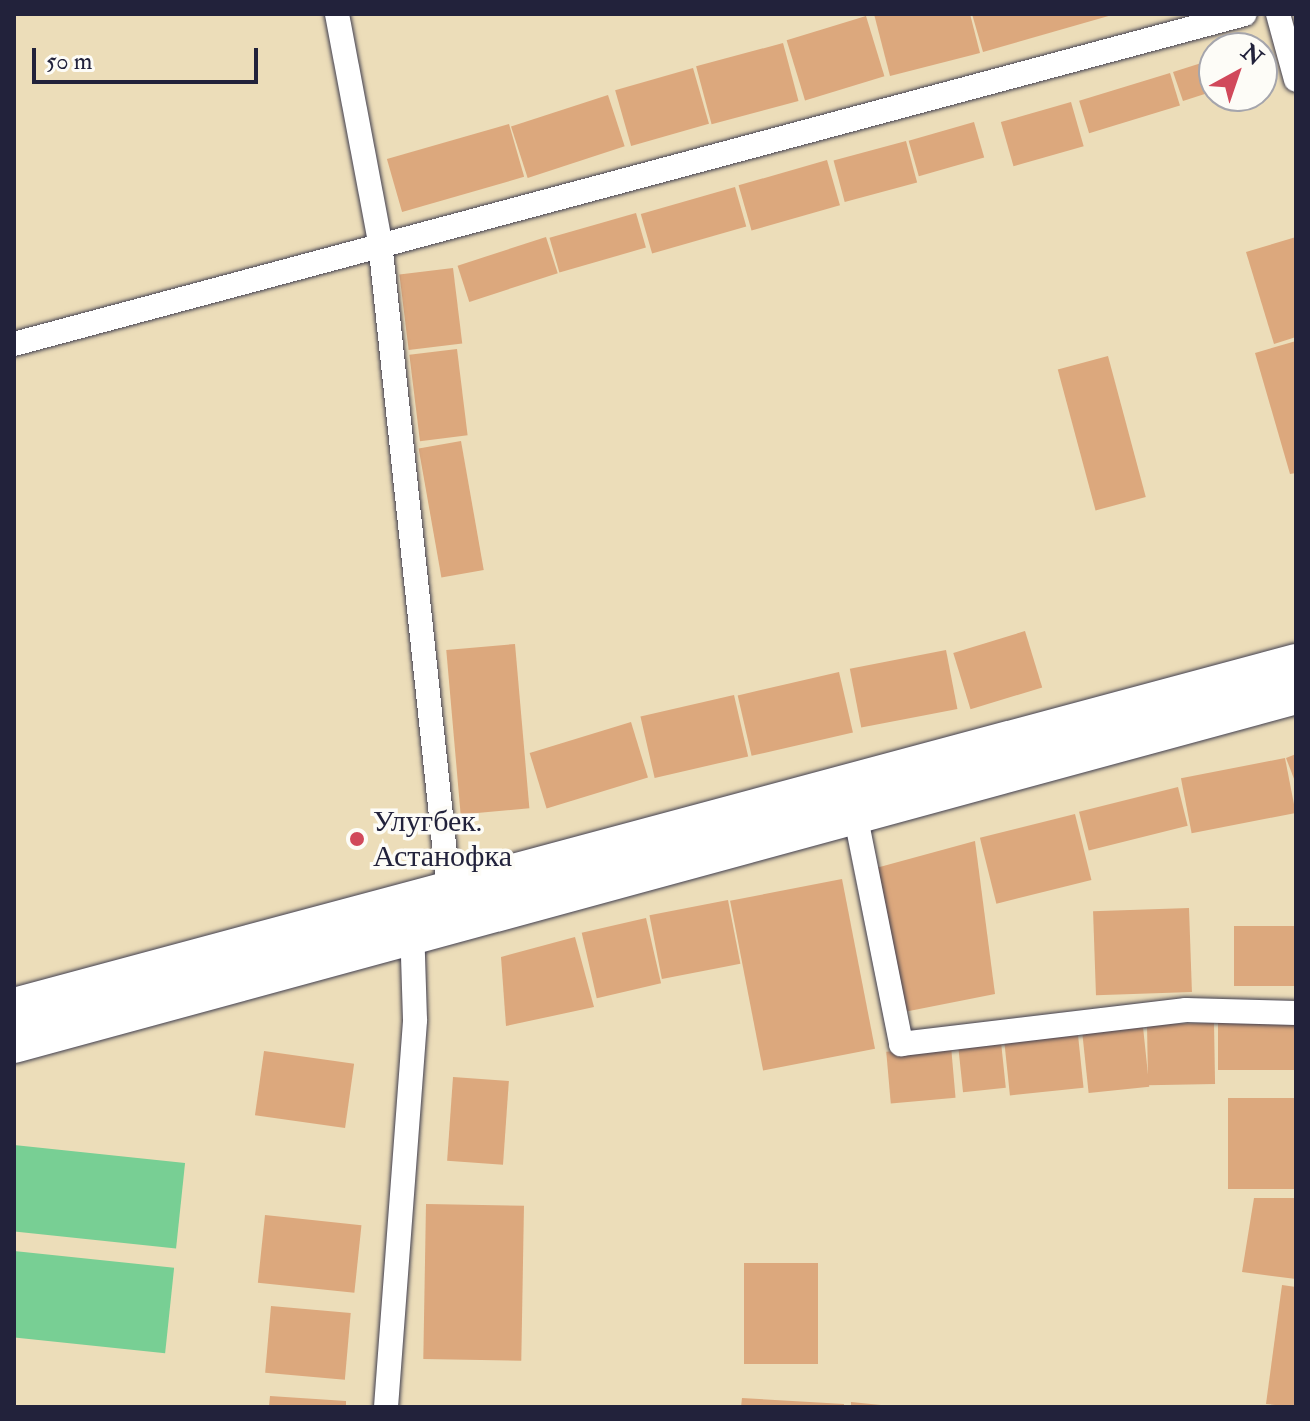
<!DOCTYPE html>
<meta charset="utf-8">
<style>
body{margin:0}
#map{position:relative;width:1310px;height:1421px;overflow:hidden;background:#ecddb9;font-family:"IM FELL Double Pica",serif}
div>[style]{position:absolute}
.green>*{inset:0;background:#78cf94;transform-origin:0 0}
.building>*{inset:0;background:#dca87d;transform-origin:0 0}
.roads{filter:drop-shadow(0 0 2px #403e4e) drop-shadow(0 0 2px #403e4e)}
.minor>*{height:24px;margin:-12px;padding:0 12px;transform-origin:12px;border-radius:12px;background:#fff}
.primary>*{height:38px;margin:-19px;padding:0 19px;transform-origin:19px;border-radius:19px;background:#fff}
.dots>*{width:22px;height:22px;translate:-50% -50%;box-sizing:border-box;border:4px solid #fdfcf7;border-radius:50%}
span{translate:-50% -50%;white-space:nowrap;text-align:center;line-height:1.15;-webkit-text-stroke:7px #fdfcf7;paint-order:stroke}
.poi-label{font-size:30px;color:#22223b}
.left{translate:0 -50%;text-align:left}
.frame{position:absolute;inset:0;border:16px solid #22223b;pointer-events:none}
.north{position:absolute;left:1198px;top:32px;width:80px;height:80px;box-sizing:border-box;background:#fdfcf7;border:2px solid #a5a5ac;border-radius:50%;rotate:40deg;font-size:22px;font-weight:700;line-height:32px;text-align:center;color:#22223b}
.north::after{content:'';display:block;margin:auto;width:28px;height:36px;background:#d1495b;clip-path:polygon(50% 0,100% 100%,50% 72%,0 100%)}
.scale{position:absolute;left:32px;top:48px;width:226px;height:36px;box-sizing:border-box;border:4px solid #22223b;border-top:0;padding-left:10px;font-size:24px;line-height:28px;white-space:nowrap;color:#22223b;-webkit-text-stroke:6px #fdfcf7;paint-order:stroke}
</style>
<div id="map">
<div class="green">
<i style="left:14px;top:1145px;width:172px;height:86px;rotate:6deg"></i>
<i style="left:14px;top:1251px;width:161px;height:86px;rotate:6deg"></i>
</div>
<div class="building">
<i style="clip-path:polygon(874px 14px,970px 14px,980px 53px,890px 76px)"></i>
<i style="clip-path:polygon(972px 14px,1112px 14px,1112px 15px,983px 52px)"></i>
<i style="left:866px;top:16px;width:63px;height:83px;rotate:73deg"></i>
<i style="left:783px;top:43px;width:60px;height:90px;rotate:75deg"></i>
<i style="clip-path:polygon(1214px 59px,1214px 91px,1183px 101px,1173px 72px)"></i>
<i style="left:693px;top:68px;width:58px;height:81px;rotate:74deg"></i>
<i style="left:1170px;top:73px;width:34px;height:95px;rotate:73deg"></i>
<i style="left:608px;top:95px;width:54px;height:102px;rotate:72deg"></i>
<i style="left:1071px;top:102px;width:46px;height:73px;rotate:74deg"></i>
<i style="left:974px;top:122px;width:37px;height:68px;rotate:74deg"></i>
<i style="left:509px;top:124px;width:55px;height:127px;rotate:74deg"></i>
<i style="left:906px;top:141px;width:43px;height:75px;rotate:75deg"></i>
<i style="left:827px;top:160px;width:47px;height:92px;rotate:74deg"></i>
<i style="left:735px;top:187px;width:41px;height:98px;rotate:74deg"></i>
<i style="left:636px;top:213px;width:36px;height:90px;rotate:74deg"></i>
<i style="left:546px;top:237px;width:38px;height:93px;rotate:72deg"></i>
<i style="clip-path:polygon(1296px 237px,1296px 337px,1274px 344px,1246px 252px)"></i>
<i style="left:453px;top:268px;width:76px;height:54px;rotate:83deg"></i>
<i style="clip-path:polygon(1296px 341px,1296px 473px,1290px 474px,1255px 353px)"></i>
<i style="left:457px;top:349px;width:87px;height:48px;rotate:83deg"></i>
<i style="left:1108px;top:356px;width:146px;height:52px;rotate:75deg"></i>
<i style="left:461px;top:441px;width:131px;height:43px;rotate:80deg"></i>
<i style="left:1025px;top:631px;width:59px;height:75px;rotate:73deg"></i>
<i style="left:515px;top:644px;width:165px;height:69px;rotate:85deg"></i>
<i style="left:946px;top:650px;width:60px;height:98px;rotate:79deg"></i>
<i style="left:839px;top:672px;width:62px;height:104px;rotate:77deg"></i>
<i style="left:734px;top:695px;width:63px;height:96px;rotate:77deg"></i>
<i style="left:631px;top:722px;width:58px;height:106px;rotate:73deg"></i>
<i style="clip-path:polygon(1296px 754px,1296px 784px,1286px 758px)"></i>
<i style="left:1285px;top:758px;width:56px;height:106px;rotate:79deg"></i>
<i style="left:1178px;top:787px;width:40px;height:102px;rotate:76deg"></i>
<i style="left:1075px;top:814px;width:68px;height:98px;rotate:76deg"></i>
<i style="clip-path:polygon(975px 841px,995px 994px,904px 1012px,876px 868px)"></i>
<i style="left:842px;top:879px;width:173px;height:114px;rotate:79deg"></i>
<i style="left:728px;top:900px;width:65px;height:80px;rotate:79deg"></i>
<i style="left:1189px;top:908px;width:84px;height:96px;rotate:88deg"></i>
<i style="left:646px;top:918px;width:67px;height:66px;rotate:77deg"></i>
<i style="left:1296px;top:926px;width:60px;height:62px;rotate:90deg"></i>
<i style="clip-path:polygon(575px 937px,594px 1007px,506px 1026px,501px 957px)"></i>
<i style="left:1296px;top:1021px;width:49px;height:78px;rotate:90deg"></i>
<i style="left:1214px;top:1023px;width:61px;height:67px;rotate:89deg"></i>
<i style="left:1143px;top:1027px;width:60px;height:61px;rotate:84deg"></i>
<i style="left:1078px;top:1035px;width:53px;height:74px;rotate:84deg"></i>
<i style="left:1001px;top:1042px;width:46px;height:43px;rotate:84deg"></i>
<i style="left:951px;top:1046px;width:52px;height:65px;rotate:85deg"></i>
<i style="left:264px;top:1051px;width:91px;height:65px;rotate:8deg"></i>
<i style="left:453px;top:1077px;width:56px;height:84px;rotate:4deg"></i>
<i style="left:1228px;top:1098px;width:68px;height:91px"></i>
<i style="clip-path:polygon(1254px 1198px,1296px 1198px,1296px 1279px,1242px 1272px)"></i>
<i style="left:426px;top:1204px;width:98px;height:155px;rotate:1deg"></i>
<i style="left:265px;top:1215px;width:97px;height:68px;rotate:6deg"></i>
<i style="left:744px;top:1263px;width:74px;height:101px"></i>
<i style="clip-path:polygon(1282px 1285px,1296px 1287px,1296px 1407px,1266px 1404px)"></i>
<i style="left:271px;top:1306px;width:80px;height:67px;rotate:5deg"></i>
<i style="clip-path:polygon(270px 1396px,346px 1401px,346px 1407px,269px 1407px)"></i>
<i style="clip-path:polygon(742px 1398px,844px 1404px,844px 1407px,741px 1407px)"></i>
<i style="clip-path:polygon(851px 1402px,881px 1405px,881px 1407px,851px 1407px)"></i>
</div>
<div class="roads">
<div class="minor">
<i style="left:337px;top:14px;width:232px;rotate:79.3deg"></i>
<i style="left:380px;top:242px;width:653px;rotate:83.93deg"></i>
<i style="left:1278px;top:14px;width:68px;rotate:74.7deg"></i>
<i style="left:14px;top:344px;width:1274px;rotate:-15.01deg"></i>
<i style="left:855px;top:813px;width:236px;rotate:78.7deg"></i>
<i style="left:901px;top:1044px;width:287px;rotate:-6.8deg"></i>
<i style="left:1186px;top:1010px;width:110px;rotate:1.6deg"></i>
<i style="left:386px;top:1407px;width:388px;rotate:-85.7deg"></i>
<i style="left:415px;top:1020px;width:97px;rotate:-91.8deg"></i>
</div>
<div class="primary">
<i style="left:14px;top:1007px;width:1327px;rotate:-15.02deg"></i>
<i style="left:14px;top:1044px;width:1329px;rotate:-15.23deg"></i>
</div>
</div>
<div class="dots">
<i style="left:357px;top:839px;background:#d1495b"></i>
</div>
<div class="poi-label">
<span class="left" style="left:373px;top:839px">Улугбек.<br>Астанофка</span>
</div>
<div class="frame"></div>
<div class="north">N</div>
<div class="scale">50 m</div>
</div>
